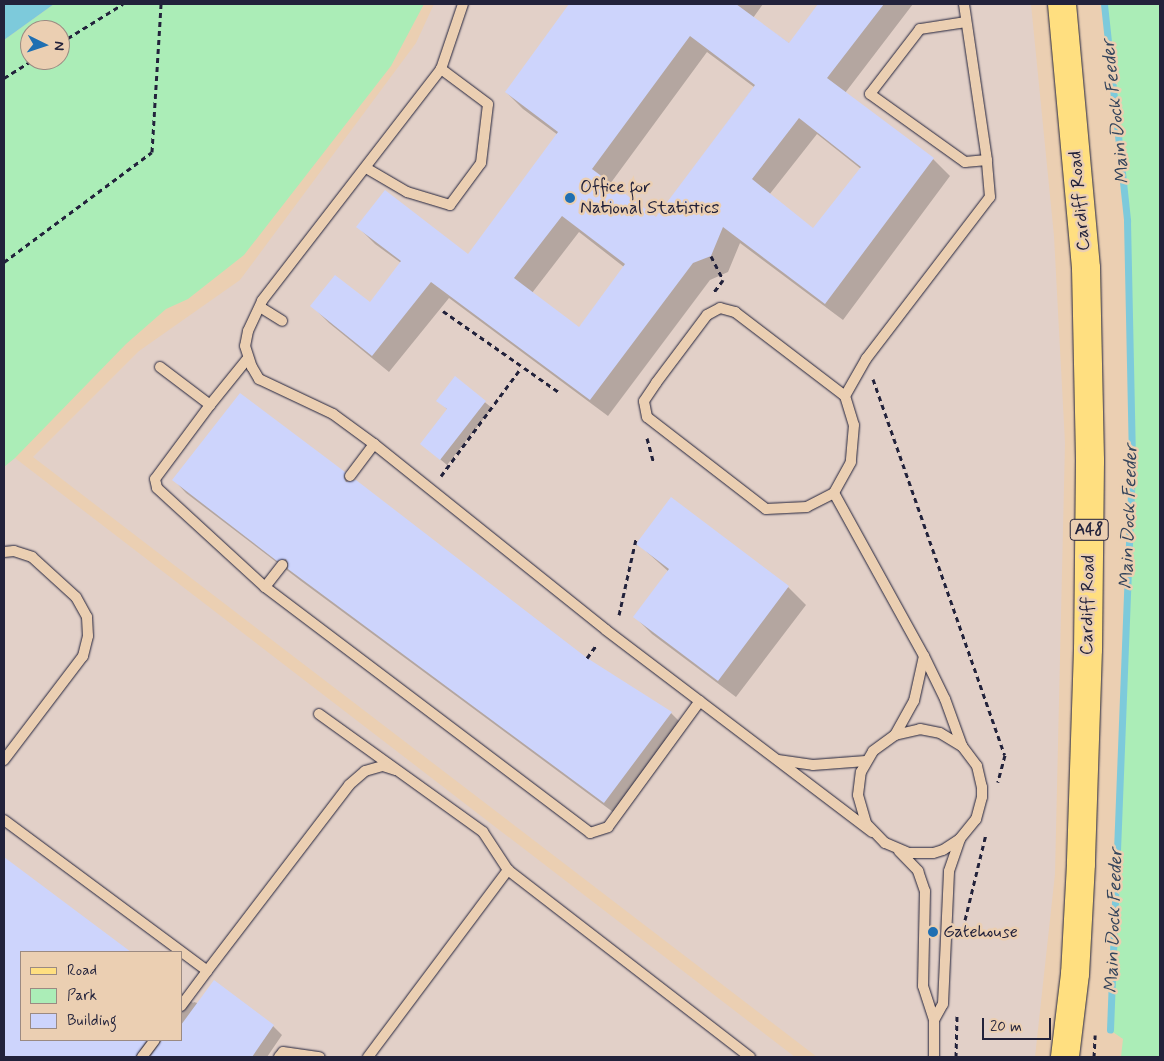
<!DOCTYPE html>
<style>
body{margin:0}
#map{position:relative;width:1164px;height:1061px;overflow:hidden;background:#ebcfb2;font-family:Mynerve,sans-serif}
div>[style]{position:absolute}
.built>*{inset:0;background:#e2d0c8}
.green>*{inset:0;background:#abedb7}
.water>*{inset:0;background:#7dcadb}
.shadow>*{inset:0;background:#0003}
.stream>*{height:7px;margin:-3.5px;padding:0 3.5px;transform-origin:3.5px;border-radius:3.5px;background:#7dcadb}
.building>*{inset:0;background:#cdd4fc}
.path>*{height:3px;margin-top:-1.5px;transform-origin:0;background:repeating-linear-gradient(90deg,#22223b 0 5px,transparent 0 9px)}
.roads{filter:drop-shadow(0 0 1px #22223b) drop-shadow(0 0 1px #22223b)}
.service>*{height:10px;margin:-5px;padding:0 5px;transform-origin:5px;border-radius:5px;background:#ebcfb2}
.primary>*{height:28px;margin:-14px;padding:0 14px;transform-origin:14px;border-radius:14px;background:#ffdf80}
.dots>*{width:14px;height:14px;translate:-50% -50%;box-sizing:border-box;border:2px solid #ebcfb2;border-radius:50%}
span{translate:-50% -50%;white-space:nowrap;text-align:center;line-height:1.15;-webkit-text-stroke:5px #ebcfb2;paint-order:stroke}
.shield-label span{padding:1px 4px;background:#ebcfb2;border:1px solid;border-radius:4px;-webkit-text-stroke-width:0}
.shield-label{font-size:16px;color:#22223b;font-weight:700}
.poi-label{font-size:18px;color:#22223b}
.left{translate:0 -50%;text-align:left}
.street-label{font-size:18px;color:#22223b}
.water-label{font-size:19px;color:#34445b;font-style:italic}
.frame{position:absolute;inset:0;border:5px solid #22223b;pointer-events:none}
.legend{position:absolute;left:20px;top:951px;width:162px;height:90px;box-sizing:border-box;background:#ebcfb2;border:1px solid #9b8a82;margin:0;padding:6px 9px;list-style:none;font-size:15px;color:#22223b}
.legend li{display:flex;align-items:center;gap:10px;height:25px}
.legend b{width:25px;border:1px solid #9b8a82}
.north{position:absolute;left:20px;top:20px;width:50px;height:50px;box-sizing:border-box;background:#ebcfb2;border:1px solid #9b8a82;border-radius:50%;rotate:94deg;font-size:14px;font-weight:700;line-height:20px;text-align:center;color:#22223b}
.north::after{content:'';display:block;margin:auto;width:18px;height:22px;background:#1f6fb2;clip-path:polygon(50% 0,100% 100%,50% 72%,0 100%)}
.scale{position:absolute;left:982px;top:1018px;width:69px;height:22px;box-sizing:border-box;border:2px solid #22223b;border-top:0;padding-left:6px;font-size:15px;line-height:18px;white-space:nowrap;color:#22223b;-webkit-text-stroke:4px #ebcfb2;paint-order:stroke}
</style>
<div id="map">
<div class="built">
<i style="clip-path:polygon(434px 4px,1031px 4px,1054px 236px,1065px 443px,1055px 874px,1035px 1057px,817px 1057px,33px 457px,139px 351px,240px 280px,416px 43px)"></i>
<i style="clip-path:polygon(evenodd,15px 458px,795px 1057px,4px 1057px,4px 467px,15px 458px,21px 952px,181px 952px,181px 1040px,21px 1040px,21px 952px)"></i>
</div>
<div class="green">
<i style="clip-path:polygon(evenodd,54px 4px,424px 4px,391px 66px,244px 255px,188px 299px,166px 309px,126px 344px,15px 458px,4px 467px,4px 40px,54px 4px,30px 30px,60px 30px,60px 60px,30px 60px,30px 30px)"></i>
<i style="clip-path:polygon(1104px 4px,1160px 4px,1160px 1057px,1121px 1057px,1123px 1039px,1110px 1030px,1132px 467px,1127px 221px)"></i>
</div>
<div class="water">
<i style="clip-path:polygon(4px 4px,54px 4px,4px 40px)"></i>
</div>
<div class="shadow">
<i style="clip-path:polygon(evenodd,571px 4px,763px 4px,753px 18px,790px 44px,819px 4px,913px 4px,845px 93px,933px 159px,950px 176px,843px 320px,740px 243px,728px 272px,710px 280px,608px 416px,449px 298px,389px 372px,329px 323px,312px 306px,370px 304px,401px 263px,375px 244px,358px 227px,469px 255px,558px 135px,523px 109px,506px 92px,571px 4px,707px 52px,754px 87px,656px 219px,610px 184px,707px 52px,571px 4px,817px 134px,861px 169px,813px 230px,769px 195px,817px 134px,571px 4px,579px 232px,624px 267px,579px 328px,532px 293px,579px 232px)"></i>
<i style="clip-path:polygon(455px 378px,492px 408px,447px 465px,422px 444px,448px 410px,438px 401px)"></i>
<i style="clip-path:polygon(344px 473px,587px 659px,671px 713px,683px 725px,617px 815px,301px 581px,186px 493px,174px 480px)"></i>
<i style="clip-path:polygon(671px 499px,788px 587px,806px 605px,736px 697px,652px 634px,635px 617px,669px 572px,638px 544px)"></i>
<i style="clip-path:polygon(4px 858px,128px 952px,21px 952px,21px 1040px,181px 1040px,181px 992px,193px 1003px,194px 1002px,273px 1026px,282px 1035px,267px 1057px,4px 1057px)"></i>
</div>
<div class="stream">
<i style="left:1104px;top:4px;width:218px;rotate:83.9deg"></i>
<i style="left:1127px;top:221px;width:246px;rotate:88.8deg"></i>
<i style="left:1132px;top:467px;width:563px;rotate:92.24deg"></i>
</div>
<div class="building">
<i style="clip-path:polygon(evenodd,569px 4px,736px 4px,789px 43px,818px 4px,884px 4px,827px 78px,934px 158px,825px 304px,723px 227px,711px 256px,693px 263px,590px 400px,431px 282px,372px 356px,310px 306px,335px 275px,370px 302px,401px 261px,356px 227px,385px 190px,468px 254px,558px 132px,505px 92px,569px 4px,690px 36px,755px 85px,656px 217px,592px 169px,690px 36px,569px 4px,799px 118px,861px 167px,813px 228px,752px 179px,799px 118px,569px 4px,562px 216px,625px 264px,579px 327px,514px 278px,562px 216px)"></i>
<i style="clip-path:polygon(455px 376px,486px 401px,440px 460px,420px 444px,447px 409px,436px 401px)"></i>
<i style="clip-path:polygon(240px 393px,345px 472px,344px 478px,346px 482px,356px 480px,587px 658px,672px 712px,604px 803px,288px 569px,288px 563px,286px 559px,277px 561px,172px 480px)"></i>
<i style="clip-path:polygon(671px 497px,789px 586px,718px 681px,633px 617px,669px 569px,636px 544px)"></i>
<i style="clip-path:polygon(4px 857px,131px 952px,21px 952px,21px 1040px,147px 1040px,135px 1057px,4px 1057px)"></i>
<i style="clip-path:polygon(214px 980px,274px 1025px,252px 1057px,150px 1057px,162px 1040px,181px 1040px,181px 1025px)"></i>
</div>
<div class="path">
<i style="left:60px;top:43px;width:74px;rotate:-31.8deg"></i>
<i style="left:4px;top:78px;width:34px;rotate:-32deg"></i>
<i style="left:711px;top:256px;width:27px;rotate:63deg"></i>
<i style="left:723px;top:280px;width:15px;rotate:127deg"></i>
<i style="left:4px;top:262px;width:184px;rotate:-36.6deg"></i>
<i style="left:152px;top:152px;width:148px;rotate:-86.5deg"></i>
<i style="left:443px;top:311px;width:143px;rotate:35deg"></i>
<i style="left:873px;top:379px;width:398px;rotate:70.7deg"></i>
<i style="left:1005px;top:755px;width:28px;rotate:105deg"></i>
<i style="left:647px;top:438px;width:24px;rotate:75deg"></i>
<i style="left:441px;top:476px;width:134px;rotate:-53.5deg"></i>
<i style="left:619px;top:615px;width:78px;rotate:-77.4deg"></i>
<i style="left:587px;top:658px;width:17px;rotate:-54deg"></i>
<i style="left:965px;top:920px;width:89px;rotate:-76.3deg"></i>
<i style="left:956px;top:1057px;width:41px;rotate:-88.6deg"></i>
<i style="left:1094px;top:1057px;width:22px;rotate:-87deg"></i>
</div>
<div class="roads">
<div class="service">
<i style="left:463px;top:4px;width:69px;rotate:108.7deg"></i>
<i style="left:441px;top:69px;width:293px;rotate:127.7deg"></i>
<i style="left:262px;top:301px;width:33px;rotate:115deg"></i>
<i style="left:248px;top:331px;width:15px;rotate:101deg"></i>
<i style="left:245px;top:346px;width:22px;rotate:72deg"></i>
<i style="left:252px;top:367px;width:14px;rotate:60deg"></i>
<i style="left:259px;top:379px;width:82px;rotate:25.3deg"></i>
<i style="left:333px;top:414px;width:51px;rotate:36.2deg"></i>
<i style="left:374px;top:444px;width:297px;rotate:38.7deg"></i>
<i style="left:606px;top:630px;width:334px;rotate:37.2deg"></i>
<i style="left:966px;top:22px;width:47px;rotate:171.3deg"></i>
<i style="left:920px;top:29px;width:82px;rotate:127.6deg"></i>
<i style="left:870px;top:94px;width:117px;rotate:35.6deg"></i>
<i style="left:965px;top:162px;width:22px;rotate:-5deg"></i>
<i style="left:366px;top:168px;width:48px;rotate:30.3deg"></i>
<i style="left:407px;top:192px;width:45px;rotate:16.8deg"></i>
<i style="left:450px;top:205px;width:52px;rotate:-53.6deg"></i>
<i style="left:481px;top:163px;width:59px;rotate:-83.2deg"></i>
<i style="left:488px;top:104px;width:59px;rotate:-143.3deg"></i>
<i style="left:260px;top:307px;width:26px;rotate:32deg"></i>
<i style="left:720px;top:308px;width:16px;rotate:15deg"></i>
<i style="left:735px;top:312px;width:138px;rotate:37.4deg"></i>
<i style="left:845px;top:396px;width:30px;rotate:73deg"></i>
<i style="left:854px;top:425px;width:37px;rotate:95deg"></i>
<i style="left:851px;top:462px;width:35px;rotate:119deg"></i>
<i style="left:834px;top:493px;width:30px;rotate:153deg"></i>
<i style="left:807px;top:507px;width:41px;rotate:177.2deg"></i>
<i style="left:766px;top:509px;width:150px;rotate:-142.3deg"></i>
<i style="left:647px;top:417px;width:16px;rotate:-101deg"></i>
<i style="left:644px;top:401px;width:22px;rotate:-56deg"></i>
<i style="left:656px;top:383px;width:85px;rotate:-53.1deg"></i>
<i style="left:707px;top:315px;width:15px;rotate:-28deg"></i>
<i style="left:160px;top:367px;width:63px;rotate:37.2deg"></i>
<i style="left:210px;top:405px;width:92px;rotate:126.6deg"></i>
<i style="left:155px;top:479px;width:9px;rotate:77deg"></i>
<i style="left:157px;top:488px;width:147px;rotate:42.5deg"></i>
<i style="left:265px;top:587px;width:408px;rotate:37.1deg"></i>
<i style="left:590px;top:833px;width:19px;rotate:-18deg"></i>
<i style="left:608px;top:827px;width:156px;rotate:-53.9deg"></i>
<i style="left:845px;top:396px;width:43px;rotate:-60.4deg"></i>
<i style="left:866px;top:359px;width:204px;rotate:-52.6deg"></i>
<i style="left:990px;top:197px;width:37px;rotate:-95deg"></i>
<i style="left:987px;top:160px;width:158px;rotate:-98.4deg"></i>
<i style="left:210px;top:405px;width:60px;rotate:-51deg"></i>
<i style="left:350px;top:476px;width:40px;rotate:-53deg"></i>
<i style="left:834px;top:493px;width:186px;rotate:61.1deg"></i>
<i style="left:924px;top:656px;width:48px;rotate:64deg"></i>
<i style="left:945px;top:699px;width:50px;rotate:70.1deg"></i>
<i style="left:962px;top:746px;width:25px;rotate:53deg"></i>
<i style="left:977px;top:766px;width:22px;rotate:77deg"></i>
<i style="left:982px;top:787px;width:10px;rotate:90deg"></i>
<i style="left:982px;top:797px;width:23px;rotate:105deg"></i>
<i style="left:976px;top:819px;width:26px;rotate:129deg"></i>
<i style="left:960px;top:839px;width:20px;rotate:147deg"></i>
<i style="left:943px;top:850px;width:10px;rotate:163deg"></i>
<i style="left:933px;top:853px;width:24px;rotate:180deg"></i>
<i style="left:909px;top:853px;width:26px;rotate:-157deg"></i>
<i style="left:885px;top:843px;width:28px;rotate:-134deg"></i>
<i style="left:866px;top:823px;width:29px;rotate:-106deg"></i>
<i style="left:858px;top:795px;width:23px;rotate:-83deg"></i>
<i style="left:861px;top:772px;width:24px;rotate:-60deg"></i>
<i style="left:873px;top:751px;width:27px;rotate:-36deg"></i>
<i style="left:895px;top:735px;width:26px;rotate:-13deg"></i>
<i style="left:920px;top:729px;width:20px;rotate:11deg"></i>
<i style="left:940px;top:733px;width:26px;rotate:31deg"></i>
<i style="left:4px;top:552px;width:10px;rotate:-6deg"></i>
<i style="left:14px;top:551px;width:19px;rotate:18deg"></i>
<i style="left:32px;top:557px;width:59px;rotate:42.3deg"></i>
<i style="left:76px;top:597px;width:23px;rotate:61deg"></i>
<i style="left:87px;top:617px;width:19px;rotate:87deg"></i>
<i style="left:88px;top:636px;width:21px;rotate:104deg"></i>
<i style="left:83px;top:656px;width:131px;rotate:127.2deg"></i>
<i style="left:265px;top:587px;width:28px;rotate:-52deg"></i>
<i style="left:319px;top:714px;width:202px;rotate:35.7deg"></i>
<i style="left:483px;top:832px;width:45px;rotate:56.7deg"></i>
<i style="left:508px;top:870px;width:306px;rotate:37.7deg"></i>
<i style="left:895px;top:735px;width:39px;rotate:-61deg"></i>
<i style="left:914px;top:701px;width:46px;rotate:-77.5deg"></i>
<i style="left:778px;top:760px;width:35px;rotate:8deg"></i>
<i style="left:813px;top:765px;width:53px;rotate:-4.3deg"></i>
<i style="left:4px;top:820px;width:253px;rotate:36.6deg"></i>
<i style="left:207px;top:971px;width:234px;rotate:-52.6deg"></i>
<i style="left:349px;top:785px;width:21px;rotate:-41deg"></i>
<i style="left:365px;top:771px;width:19px;rotate:-16deg"></i>
<i style="left:383px;top:766px;width:13px;rotate:18deg"></i>
<i style="left:899px;top:851px;width:28px;rotate:46deg"></i>
<i style="left:918px;top:871px;width:21px;rotate:71deg"></i>
<i style="left:925px;top:891px;width:95px;rotate:91.2deg"></i>
<i style="left:923px;top:986px;width:36px;rotate:72deg"></i>
<i style="left:934px;top:1020px;width:37px;rotate:90deg"></i>
<i style="left:181px;top:1006px;width:44px;rotate:-53.4deg"></i>
<i style="left:934px;top:1020px;width:18px;rotate:-61deg"></i>
<i style="left:943px;top:1004px;width:133px;rotate:-87.4deg"></i>
<i style="left:949px;top:871px;width:34px;rotate:-71deg"></i>
<i style="left:142px;top:1057px;width:21px;rotate:-53deg"></i>
<i style="left:279px;top:1057px;width:6px;rotate:-51deg"></i>
<i style="left:283px;top:1052px;width:37px;rotate:8deg"></i>
<i style="left:368px;top:1057px;width:234px;rotate:-53.2deg"></i>
</div>
<div class="primary">
<i style="left:1062px;top:4px;width:265px;rotate:84.8deg"></i>
<i style="left:1086px;top:268px;width:193px;rotate:88.8deg"></i>
<i style="left:1090px;top:461px;width:188px;rotate:90.6deg"></i>
<i style="left:1088px;top:649px;width:215px;rotate:91.9deg"></i>
<i style="left:1081px;top:864px;width:110px;rotate:93.1deg"></i>
<i style="left:1075px;top:974px;width:84px;rotate:96.9deg"></i>
</div>
</div>
<div class="dots">
<i style="left:570px;top:198px;background:#1f6fb2"></i>
<i style="left:933px;top:932px;background:#1f6fb2"></i>
</div>
<div class="shield-label">
<span style="left:1089px;top:530px">A48</span>
</div>
<div class="poi-label">
<span class="left" style="left:580px;top:198px">Office for<br>National Statistics</span>
<span class="left" style="left:943px;top:932px">Gatehouse</span>
</div>
<div class="street-label">
<span style="left:1080px;top:201px;rotate:-95deg">Cardiff Road</span>
<span style="left:1088px;top:605px;rotate:-89deg">Cardiff Road</span>
</div>
<div class="water-label">
<span style="left:1116px;top:112px;rotate:-96deg">Main Dock Feeder</span>
<span style="left:1129px;top:517px;rotate:-88deg">Main Dock Feeder</span>
<span style="left:1114px;top:921px;rotate:-88deg">Main Dock Feeder</span>
</div>
<div class="frame"></div>
<ul class="legend">
<li><b style="height:6px;background:#ffdf80"></b>Road</li>
<li><b style="height:14px;background:#abedb7"></b>Park</li>
<li><b style="height:14px;background:#cdd4fc"></b>Building</li>
</ul>
<div class="north">N</div>
<div class="scale">20 m</div>
</div>
